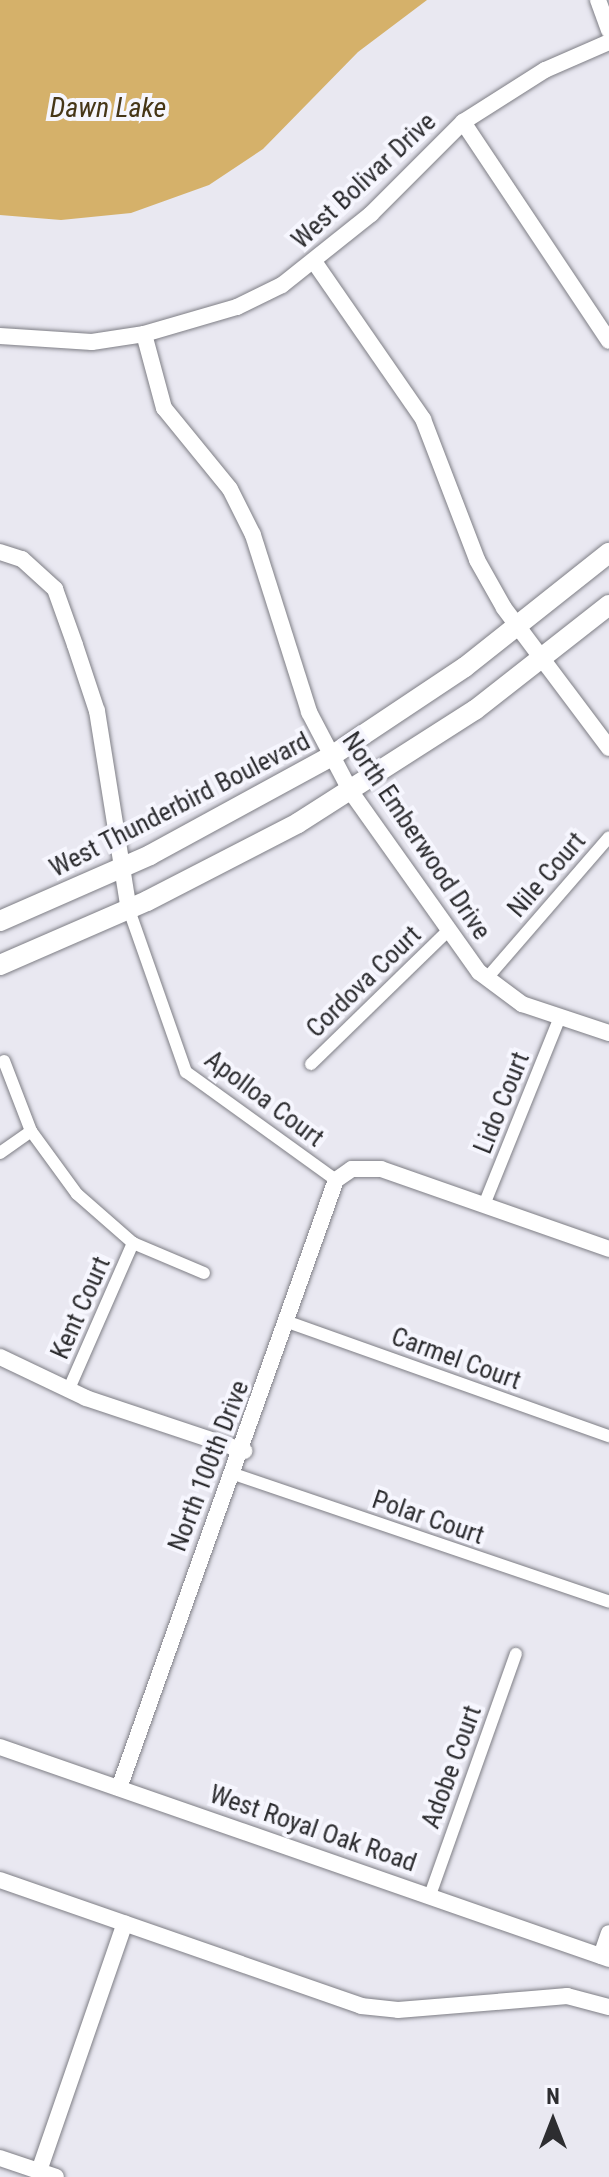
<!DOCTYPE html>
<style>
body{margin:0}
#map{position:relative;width:609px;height:2177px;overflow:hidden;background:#e9e8f1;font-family:"Roboto Condensed",sans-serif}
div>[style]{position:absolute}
.water>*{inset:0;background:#d5b16a}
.roads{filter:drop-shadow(0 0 2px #7e7e85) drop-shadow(0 0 2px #7e7e85)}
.pedestrian>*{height:12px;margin:-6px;padding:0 6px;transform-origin:6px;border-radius:6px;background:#fff}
.minor>*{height:16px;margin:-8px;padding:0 8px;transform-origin:8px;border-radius:8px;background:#fff}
.tertiary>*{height:20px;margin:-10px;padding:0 10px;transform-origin:10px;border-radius:10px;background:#fff}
span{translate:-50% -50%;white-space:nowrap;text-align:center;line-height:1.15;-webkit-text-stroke:8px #f6f6fe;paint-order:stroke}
.street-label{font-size:26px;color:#2d2d30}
.water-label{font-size:28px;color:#463617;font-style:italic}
.north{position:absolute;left:513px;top:2081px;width:80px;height:80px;-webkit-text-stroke:6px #f6f6fe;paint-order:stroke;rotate:0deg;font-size:22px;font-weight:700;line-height:32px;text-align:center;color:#2d2d30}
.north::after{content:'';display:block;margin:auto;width:28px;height:36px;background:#2d2d30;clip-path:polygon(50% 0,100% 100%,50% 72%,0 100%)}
</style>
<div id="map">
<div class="water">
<i style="clip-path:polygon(0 0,427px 0,358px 52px,263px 149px,209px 185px,131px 213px,61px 220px,0 215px)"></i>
</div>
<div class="roads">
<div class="pedestrian">
<i style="left:129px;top:910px;width:172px;rotate:70.6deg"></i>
<i style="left:186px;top:1072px;width:185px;rotate:35.8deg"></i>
<i style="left:487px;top:978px;width:186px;rotate:-49.1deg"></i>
<i style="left:4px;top:1061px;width:75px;rotate:68.9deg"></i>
<i style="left:31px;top:1131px;width:78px;rotate:53.9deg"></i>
<i style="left:77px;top:1194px;width:74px;rotate:41.2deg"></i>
<i style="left:133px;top:1243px;width:77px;rotate:22.9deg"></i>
<i style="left:311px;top:1064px;width:191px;rotate:-44.2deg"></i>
<i style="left:0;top:1153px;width:38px;rotate:-35deg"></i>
<i style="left:484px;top:1205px;width:203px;rotate:-68deg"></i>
<i style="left:288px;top:1322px;width:341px;rotate:19.6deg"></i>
<i style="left:68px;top:1391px;width:162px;rotate:-66.3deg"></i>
<i style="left:234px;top:1474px;width:396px;rotate:18.8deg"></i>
<i style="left:430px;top:1895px;width:256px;rotate:-70.4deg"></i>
</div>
<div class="minor">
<i style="left:598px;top:0;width:32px;rotate:70deg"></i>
<i style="left:463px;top:122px;width:263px;rotate:56.3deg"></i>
<i style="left:315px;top:263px;width:190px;rotate:55.3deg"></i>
<i style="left:423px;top:419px;width:151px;rotate:69deg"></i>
<i style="left:477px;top:560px;width:55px;rotate:60.6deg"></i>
<i style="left:504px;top:608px;width:175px;rotate:53.1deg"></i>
<i style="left:144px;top:334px;width:77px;rotate:74.9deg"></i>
<i style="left:164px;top:408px;width:104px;rotate:50.8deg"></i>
<i style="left:230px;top:489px;width:51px;rotate:63.4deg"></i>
<i style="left:253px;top:535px;width:186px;rotate:72.4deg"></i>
<i style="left:309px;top:712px;width:90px;rotate:62.3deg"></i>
<i style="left:351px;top:792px;width:221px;rotate:54.6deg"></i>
<i style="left:479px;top:972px;width:54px;rotate:36.7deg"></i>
<i style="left:522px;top:1004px;width:92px;rotate:18.4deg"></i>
<i style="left:0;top:336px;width:92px;rotate:3.7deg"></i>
<i style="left:92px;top:342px;width:53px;rotate:-8.7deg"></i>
<i style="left:144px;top:334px;width:97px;rotate:-16.2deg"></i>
<i style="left:237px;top:307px;width:50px;rotate:-26.1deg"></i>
<i style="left:282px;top:285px;width:114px;rotate:-38.6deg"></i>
<i style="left:371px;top:214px;width:130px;rotate:-45deg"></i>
<i style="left:463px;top:122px;width:97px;rotate:-32.4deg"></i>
<i style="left:545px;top:70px;width:70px;rotate:-23.6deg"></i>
<i style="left:0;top:552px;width:23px;rotate:18deg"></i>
<i style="left:22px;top:559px;width:45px;rotate:42.3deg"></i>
<i style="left:55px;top:589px;width:59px;rotate:70.3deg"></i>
<i style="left:75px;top:645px;width:70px;rotate:71.6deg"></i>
<i style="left:97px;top:711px;width:202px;rotate:80.9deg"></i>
<i style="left:0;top:1357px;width:95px;rotate:25.5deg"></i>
<i style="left:86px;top:1398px;width:167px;rotate:18.5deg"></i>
<i style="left:0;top:1747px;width:645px;rotate:19.19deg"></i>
<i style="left:119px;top:1788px;width:646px;rotate:-70.36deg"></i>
<i style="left:336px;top:1180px;width:19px;rotate:-35deg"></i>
<i style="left:352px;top:1169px;width:29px"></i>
<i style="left:381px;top:1169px;width:242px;rotate:19.3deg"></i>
<i style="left:0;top:1880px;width:382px;rotate:19.2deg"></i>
<i style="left:361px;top:2006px;width:37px;rotate:6deg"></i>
<i style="left:398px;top:2010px;width:170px;rotate:-4.7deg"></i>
<i style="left:567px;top:1996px;width:43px;rotate:14.7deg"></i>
<i style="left:601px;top:1956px;width:24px;rotate:-71deg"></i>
<i style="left:0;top:2158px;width:59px;rotate:18.7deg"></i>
<i style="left:39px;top:2171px;width:262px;rotate:-70.9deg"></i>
</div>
<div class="tertiary">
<i style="left:0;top:921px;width:164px;rotate:-23.7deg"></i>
<i style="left:150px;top:855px;width:205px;rotate:-28.6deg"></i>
<i style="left:330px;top:757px;width:162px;rotate:-33.7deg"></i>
<i style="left:465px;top:667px;width:184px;rotate:-38.4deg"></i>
<i style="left:0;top:965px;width:160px;rotate:-23.5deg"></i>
<i style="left:147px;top:901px;width:170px;rotate:-27.3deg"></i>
<i style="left:298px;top:823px;width:210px;rotate:-32.6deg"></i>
<i style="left:475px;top:710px;width:170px;rotate:-38.1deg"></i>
</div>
</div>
<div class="street-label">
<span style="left:364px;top:181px;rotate:-43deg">West Bolivar Drive</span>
<span style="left:180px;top:805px;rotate:-27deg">West Thunderbird Boulevard</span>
<span style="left:416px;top:836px;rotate:56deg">North Emberwood Drive</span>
<span style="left:547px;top:875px;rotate:-49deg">Nile Court</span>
<span style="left:364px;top:982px;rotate:-44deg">Cordova Court</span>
<span style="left:264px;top:1099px;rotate:37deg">Apolloa Court</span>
<span style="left:502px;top:1103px;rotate:-68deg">Lido Court</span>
<span style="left:81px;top:1308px;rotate:-66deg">Kent Court</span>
<span style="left:456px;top:1359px;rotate:20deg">Carmel Court</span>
<span style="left:209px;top:1466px;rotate:-69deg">North 100th Drive</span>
<span style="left:428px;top:1518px;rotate:19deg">Polar Court</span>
<span style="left:452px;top:1767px;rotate:-70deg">Adobe Court</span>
<span style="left:313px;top:1829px;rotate:19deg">West Royal Oak Road</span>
</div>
<div class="water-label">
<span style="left:108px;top:108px">Dawn Lake</span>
</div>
<div class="north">N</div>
</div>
